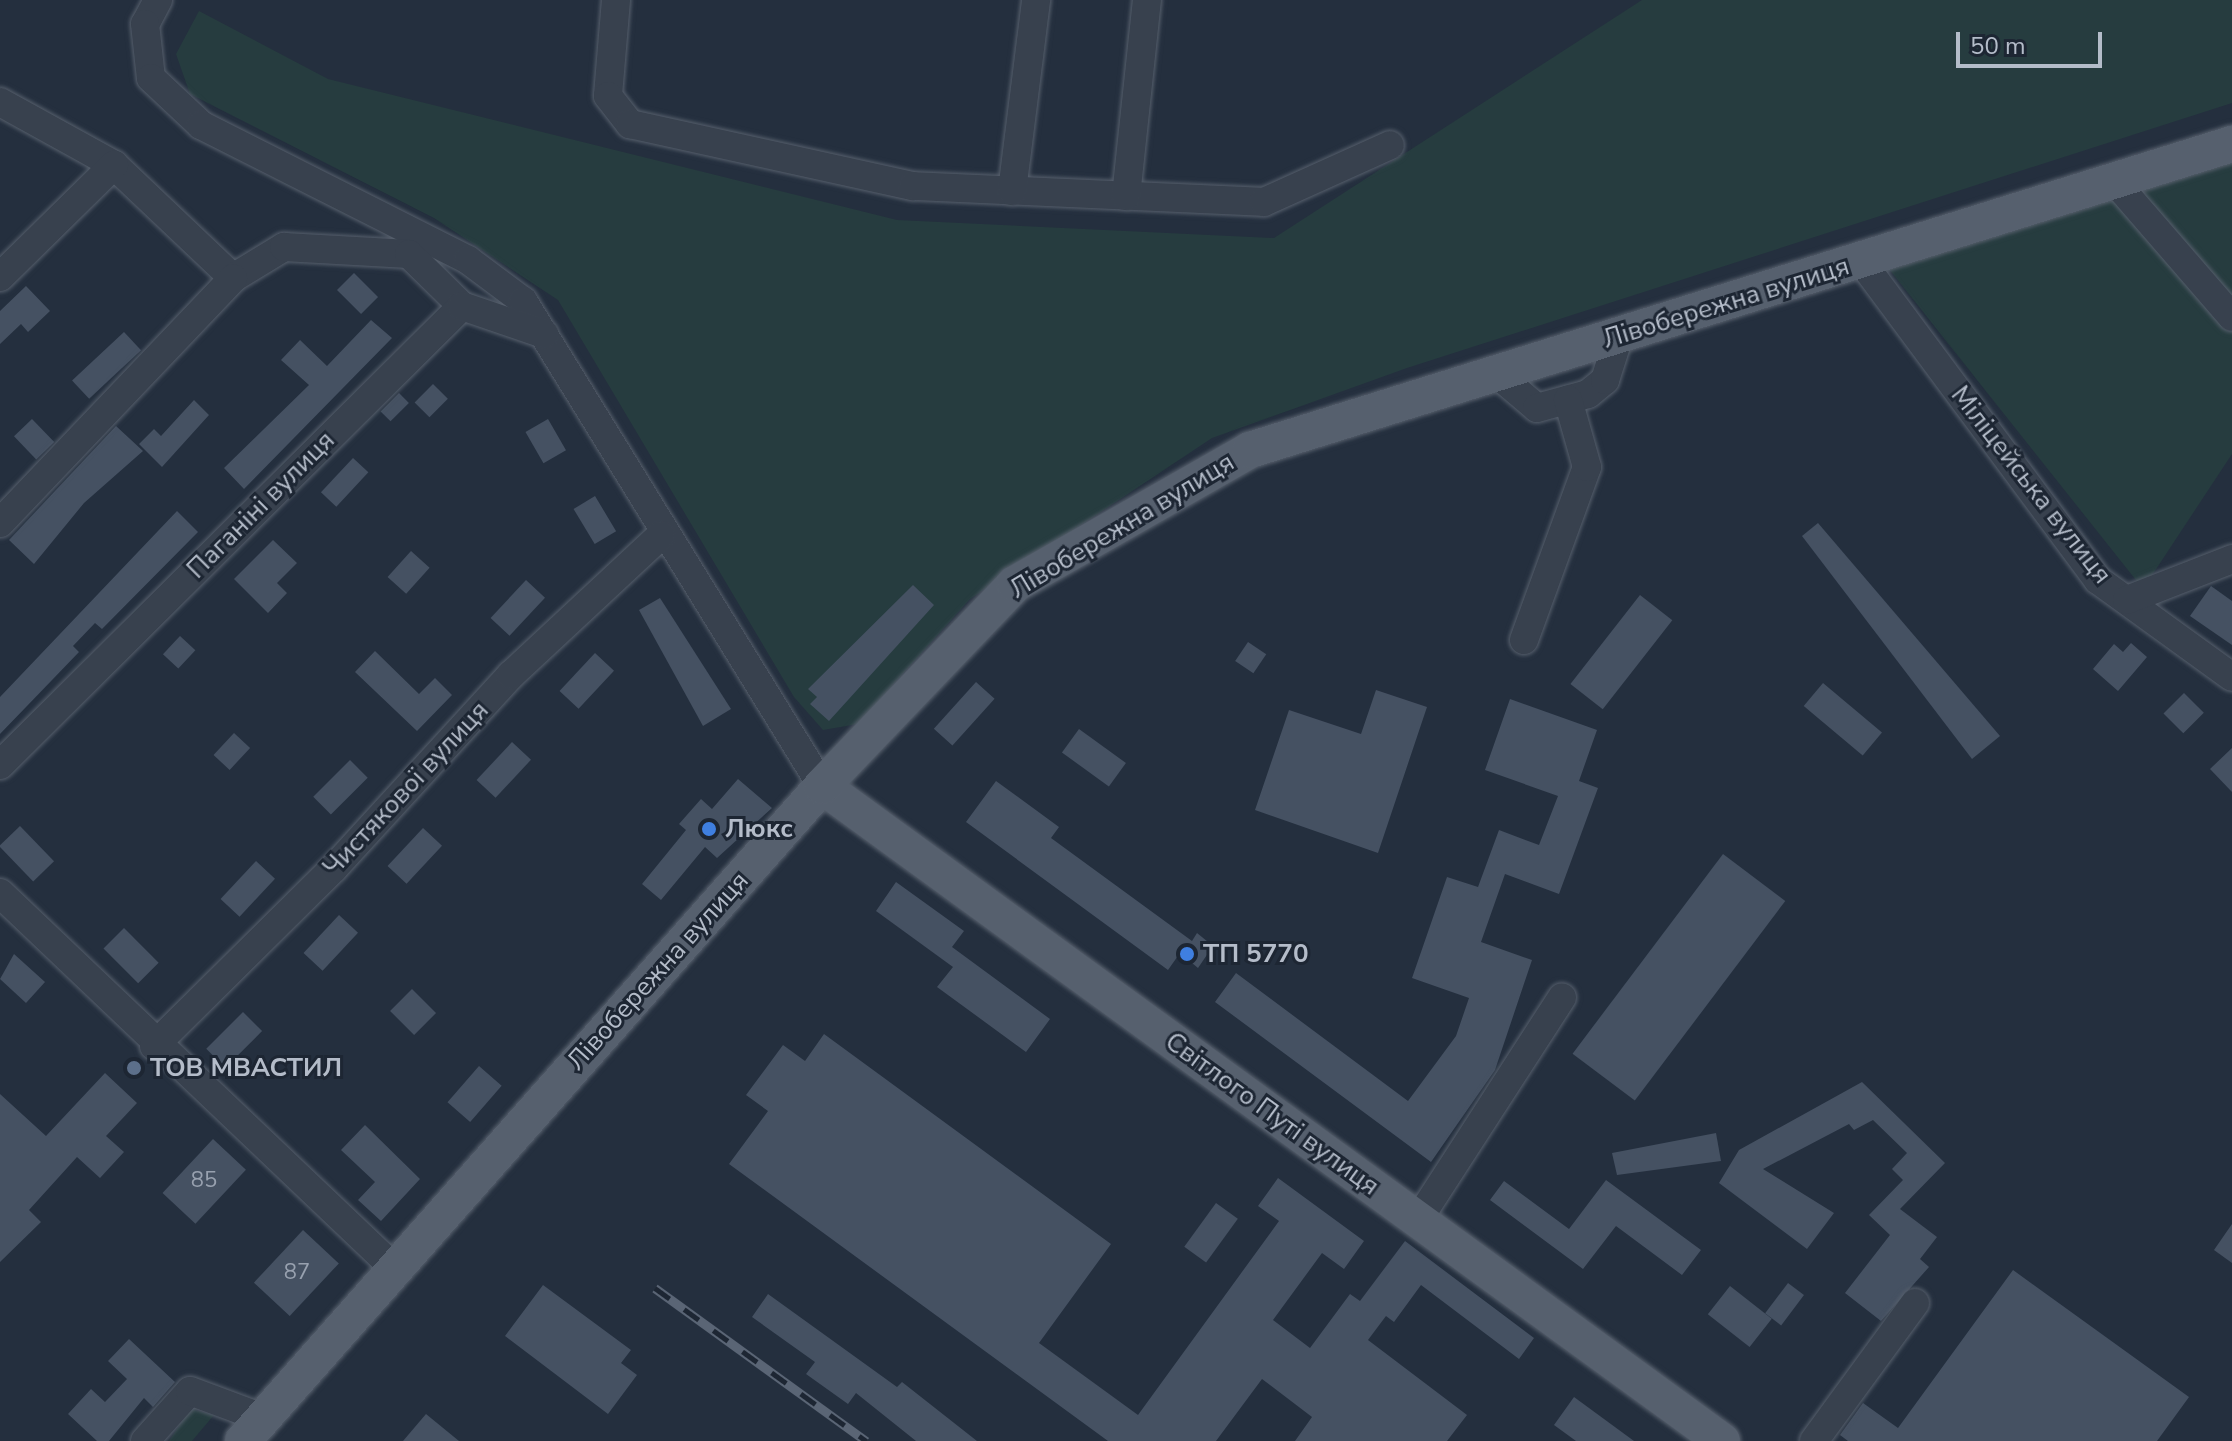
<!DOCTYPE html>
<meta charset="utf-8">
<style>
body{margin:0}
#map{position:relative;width:2232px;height:1441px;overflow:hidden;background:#242f3e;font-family:"Nunito Sans",sans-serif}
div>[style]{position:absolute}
.green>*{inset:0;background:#263c3f}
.building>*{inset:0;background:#455162;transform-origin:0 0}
.roads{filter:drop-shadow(0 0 2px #565f6c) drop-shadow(0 0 2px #565f6c)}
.minor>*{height:28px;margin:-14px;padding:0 14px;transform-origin:14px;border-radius:14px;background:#38414e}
.major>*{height:36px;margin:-18px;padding:0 18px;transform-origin:18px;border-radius:18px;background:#56606e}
.rail>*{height:9px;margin-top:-4.5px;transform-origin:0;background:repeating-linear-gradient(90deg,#1d2633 0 18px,#5a6575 0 36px);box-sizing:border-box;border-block:2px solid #5a6575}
.dots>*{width:22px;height:22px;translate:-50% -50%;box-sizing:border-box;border:4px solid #1d2633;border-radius:50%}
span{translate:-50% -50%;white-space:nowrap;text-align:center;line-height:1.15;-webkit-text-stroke:6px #1d2633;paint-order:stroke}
.number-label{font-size:22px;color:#98a1af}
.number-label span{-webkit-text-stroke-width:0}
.street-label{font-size:26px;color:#b4bcc9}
.poi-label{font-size:26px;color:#b4bcc9;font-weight:700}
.left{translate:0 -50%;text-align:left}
.scale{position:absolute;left:1956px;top:32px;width:146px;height:36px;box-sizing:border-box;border:4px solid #b4bcc9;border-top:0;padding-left:10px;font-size:24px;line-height:28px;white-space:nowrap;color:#b4bcc9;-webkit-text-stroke:6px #1d2633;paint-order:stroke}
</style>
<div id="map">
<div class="green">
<i style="clip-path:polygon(1642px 0,2232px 0,2232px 103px,1407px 368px,1212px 438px,970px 599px,858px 724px,823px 730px,794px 697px,558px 300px,434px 218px,190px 94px,176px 54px,199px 11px,328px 79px,897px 220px,1274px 238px)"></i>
<i style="clip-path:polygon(2232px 162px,2232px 454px,2143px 589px,1889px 269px)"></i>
<i style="clip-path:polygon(190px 1409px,214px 1415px,192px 1441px,169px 1441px)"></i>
</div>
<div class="building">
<i style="left:354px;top:273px;width:34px;height:24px;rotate:45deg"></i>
<i style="clip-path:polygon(26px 286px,50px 311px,28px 332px,21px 324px,0 344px,0 311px)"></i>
<i style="clip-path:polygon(371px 320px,392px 338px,244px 489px,224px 468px,309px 385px,281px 360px,300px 340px,327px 366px)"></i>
<i style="left:124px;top:332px;width:25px;height:71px;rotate:47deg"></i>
<i style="left:433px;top:384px;width:21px;height:26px;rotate:45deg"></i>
<i style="left:399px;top:393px;width:14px;height:26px;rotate:45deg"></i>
<i style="clip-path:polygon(194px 400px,209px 415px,162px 467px,139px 444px,154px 429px,161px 436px)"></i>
<i style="left:32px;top:419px;width:32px;height:25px;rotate:46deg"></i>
<i style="left:548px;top:419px;width:36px;height:26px;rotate:60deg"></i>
<i style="clip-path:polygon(116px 426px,143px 451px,84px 503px,34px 564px,9px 540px)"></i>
<i style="left:353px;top:458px;width:21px;height:47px;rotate:43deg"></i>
<i style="left:595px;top:496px;width:41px;height:25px;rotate:59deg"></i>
<i style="clip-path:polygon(177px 511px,198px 532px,102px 629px,95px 623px,73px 646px,79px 652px,0 734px,0 697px)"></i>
<i style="clip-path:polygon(1818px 523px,2000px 736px,1972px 759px,1802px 536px)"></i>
<i style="clip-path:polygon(273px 540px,297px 563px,277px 583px,287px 593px,268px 613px,234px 579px)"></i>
<i style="left:411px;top:551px;width:25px;height:35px;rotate:42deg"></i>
<i style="left:526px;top:580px;width:26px;height:52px;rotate:43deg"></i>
<i style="clip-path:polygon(913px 585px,934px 605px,829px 721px,810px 704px,817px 697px,808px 689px)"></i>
<i style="clip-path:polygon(2211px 586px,2232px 601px,2232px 645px,2190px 616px)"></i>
<i style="left:1640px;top:595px;width:41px;height:113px;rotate:38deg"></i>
<i style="clip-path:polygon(660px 598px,731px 709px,703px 726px,639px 610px)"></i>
<i style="left:180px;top:636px;width:21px;height:25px;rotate:43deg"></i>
<i style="left:1248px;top:642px;width:22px;height:23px;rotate:34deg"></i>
<i style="clip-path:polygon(2131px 643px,2147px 657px,2118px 691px,2093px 669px,2114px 644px,2123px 652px)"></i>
<i style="clip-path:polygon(375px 651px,419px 694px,435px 678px,452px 695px,417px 731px,355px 672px)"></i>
<i style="left:595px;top:653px;width:26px;height:52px;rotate:43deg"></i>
<i style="left:976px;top:682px;width:25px;height:63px;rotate:42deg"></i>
<i style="left:1823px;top:683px;width:77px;height:30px;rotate:40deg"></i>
<i style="clip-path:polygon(1376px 690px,1427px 707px,1378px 853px,1255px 810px,1289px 710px,1361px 734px)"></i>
<i style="left:2184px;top:693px;width:28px;height:29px;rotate:45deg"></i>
<i style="clip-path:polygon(1510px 699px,1597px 730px,1579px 781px,1598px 788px,1559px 894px,1505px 874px,1481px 942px,1532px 960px,1495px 1070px,1431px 1162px,1215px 1002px,1236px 973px,1408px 1101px,1456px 1036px,1469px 998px,1412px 978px,1447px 877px,1478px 887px,1499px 830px,1539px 845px,1558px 796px,1485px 770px)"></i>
<i style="left:1079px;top:729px;width:58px;height:29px;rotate:36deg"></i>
<i style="left:234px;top:733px;width:22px;height:30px;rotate:43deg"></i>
<i style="left:512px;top:742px;width:26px;height:52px;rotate:43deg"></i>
<i style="clip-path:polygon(2232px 748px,2232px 792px,2210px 769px)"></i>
<i style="left:350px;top:760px;width:25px;height:52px;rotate:45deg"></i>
<i style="clip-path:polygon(738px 779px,772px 808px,717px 858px,705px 847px,661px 900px,642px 884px,686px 830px,679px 824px,701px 799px,712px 809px)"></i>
<i style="clip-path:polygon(996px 781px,1059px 827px,1051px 838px,1192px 941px,1197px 933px,1213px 946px,1198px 968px,1180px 953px,1168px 970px,966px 822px)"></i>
<i style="left:20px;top:826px;width:49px;height:29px;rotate:46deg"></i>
<i style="left:423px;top:828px;width:26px;height:52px;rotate:43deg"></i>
<i style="left:1723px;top:854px;width:78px;height:250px;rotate:37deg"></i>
<i style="left:256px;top:861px;width:26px;height:52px;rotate:43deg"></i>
<i style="clip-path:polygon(896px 882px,964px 931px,952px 947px,1050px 1019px,1026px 1052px,937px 987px,953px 967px,876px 911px)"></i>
<i style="left:339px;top:915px;width:26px;height:52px;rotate:43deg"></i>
<i style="left:124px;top:928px;width:49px;height:29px;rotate:45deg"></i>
<i style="clip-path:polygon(14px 954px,45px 982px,26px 1003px,0 979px)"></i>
<i style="left:412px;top:989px;width:34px;height:31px;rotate:45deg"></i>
<i style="left:243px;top:1012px;width:27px;height:52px;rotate:45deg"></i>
<i style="clip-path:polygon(824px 1034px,1111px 1244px,1039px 1343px,1138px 1415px,1279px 1221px,1258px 1206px,1278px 1178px,1364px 1241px,1344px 1269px,1322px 1253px,1273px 1320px,1310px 1348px,1350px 1294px,1360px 1301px,1405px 1241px,1534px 1338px,1519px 1359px,1421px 1285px,1394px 1322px,1386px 1316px,1368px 1340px,1467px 1415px,1447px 1441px,1295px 1441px,1312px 1417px,1262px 1379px,1216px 1441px,1108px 1441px,729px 1164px,768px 1111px,746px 1095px,783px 1045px,805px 1061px)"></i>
<i style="left:479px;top:1066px;width:30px;height:48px;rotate:41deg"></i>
<i style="clip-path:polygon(105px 1073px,137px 1103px,106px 1136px,124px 1152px,100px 1178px,77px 1157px,29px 1210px,41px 1222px,0 1262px,0 1094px,46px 1136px)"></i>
<i style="clip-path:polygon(1862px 1082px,1945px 1163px,1900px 1209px,1937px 1237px,1920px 1259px,1929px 1267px,1881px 1321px,1845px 1293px,1890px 1235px,1869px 1215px,1903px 1180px,1892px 1169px,1907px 1153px,1873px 1120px,1854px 1130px,1849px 1124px,1763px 1169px,1834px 1213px,1807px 1249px,1719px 1183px,1739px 1150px)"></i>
<i style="clip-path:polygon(365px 1125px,420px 1179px,381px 1221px,358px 1200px,375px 1182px,341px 1150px)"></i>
<i style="clip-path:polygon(1716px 1133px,1721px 1161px,1617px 1175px,1612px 1153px)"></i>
<i style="left:213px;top:1139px;width:45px;height:74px;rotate:43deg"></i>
<i style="clip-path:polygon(1606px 1180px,1701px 1250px,1682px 1275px,1616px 1226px,1583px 1269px,1490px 1200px,1504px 1181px,1569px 1229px)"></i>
<i style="left:1216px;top:1203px;width:27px;height:54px;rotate:36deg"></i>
<i style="clip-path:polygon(2232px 1224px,2232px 1263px,2214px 1250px)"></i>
<i style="left:303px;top:1230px;width:49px;height:72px;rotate:43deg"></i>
<i style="clip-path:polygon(2013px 1270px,2189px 1397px,2157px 1441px,1848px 1441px,1840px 1435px,1863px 1403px,1898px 1428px)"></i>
<i style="left:1788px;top:1283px;width:20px;height:38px;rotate:37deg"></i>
<i style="clip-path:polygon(543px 1285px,631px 1350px,621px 1363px,637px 1375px,608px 1414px,505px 1336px)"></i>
<i style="left:1730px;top:1286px;width:53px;height:36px;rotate:38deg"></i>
<i style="clip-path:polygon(768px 1294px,897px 1387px,902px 1382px,977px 1441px,916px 1441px,856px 1393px,848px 1404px,806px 1374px,815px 1362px,752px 1317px)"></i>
<i style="clip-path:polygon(129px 1339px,175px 1382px,153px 1407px,144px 1398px,109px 1441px,97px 1441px,68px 1414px,91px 1389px,105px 1402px,127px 1379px,108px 1361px)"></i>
<i style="clip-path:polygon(1574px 1397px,1634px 1441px,1576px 1441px,1554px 1425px)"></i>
<i style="clip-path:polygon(426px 1414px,459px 1441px,403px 1441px)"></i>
</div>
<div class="roads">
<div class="minor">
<i style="left:158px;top:0;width:27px;rotate:118deg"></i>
<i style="left:145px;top:24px;width:54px;rotate:83.7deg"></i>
<i style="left:151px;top:78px;width:69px;rotate:43.2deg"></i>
<i style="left:201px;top:125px;width:299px;rotate:26.8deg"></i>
<i style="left:468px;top:260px;width:69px;rotate:36.7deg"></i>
<i style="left:523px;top:301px;width:570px;rotate:58.35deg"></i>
<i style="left:616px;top:0;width:96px;rotate:94.8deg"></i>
<i style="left:608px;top:96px;width:36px;rotate:52deg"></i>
<i style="left:630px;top:124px;width:290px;rotate:12.4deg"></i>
<i style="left:913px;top:186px;width:351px;rotate:2.6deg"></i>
<i style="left:1264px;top:202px;width:138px;rotate:-24.3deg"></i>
<i style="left:0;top:102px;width:130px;rotate:28.9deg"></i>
<i style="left:114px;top:165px;width:164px;rotate:43.5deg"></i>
<i style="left:233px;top:278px;width:60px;rotate:-31.3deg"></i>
<i style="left:284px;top:247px;width:125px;rotate:3.2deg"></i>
<i style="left:409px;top:254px;width:74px;rotate:44.5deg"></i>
<i style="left:2116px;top:183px;width:177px;rotate:49.1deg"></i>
<i style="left:1012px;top:191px;width:193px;rotate:-82.8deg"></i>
<i style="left:1126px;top:196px;width:197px;rotate:-83.9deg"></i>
<i style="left:1861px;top:261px;width:397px;rotate:53.4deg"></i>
<i style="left:2098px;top:580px;width:165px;rotate:35.9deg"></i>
<i style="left:0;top:277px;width:160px;rotate:-44.5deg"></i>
<i style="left:1497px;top:374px;width:52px;rotate:40.4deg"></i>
<i style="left:1537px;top:408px;width:53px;rotate:-15.4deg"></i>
<i style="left:1588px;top:394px;width:22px;rotate:-39deg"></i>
<i style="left:1605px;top:380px;width:46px;rotate:-72.3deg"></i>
<i style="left:0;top:523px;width:338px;rotate:-46.4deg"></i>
<i style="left:2127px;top:600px;width:113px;rotate:-21.3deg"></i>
<i style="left:1524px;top:640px;width:184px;rotate:-70deg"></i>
<i style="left:1587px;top:467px;width:70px;rotate:-105.8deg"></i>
<i style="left:0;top:765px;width:651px;rotate:-44.81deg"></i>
<i style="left:462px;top:306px;width:87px;rotate:18.9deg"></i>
<i style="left:0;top:893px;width:544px;rotate:43.58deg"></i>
<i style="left:154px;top:1046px;width:253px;rotate:-44.7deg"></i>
<i style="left:334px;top:868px;width:262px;rotate:-47.5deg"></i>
<i style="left:511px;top:675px;width:205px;rotate:-43deg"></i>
<i style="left:1418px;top:1220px;width:265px;rotate:-57.1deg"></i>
<i style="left:145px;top:1441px;width:67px;rotate:-48deg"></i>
<i style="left:190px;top:1391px;width:78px;rotate:20.3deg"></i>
<i style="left:1814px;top:1441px;width:171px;rotate:-53.8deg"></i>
</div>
<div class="major">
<i style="left:822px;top:786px;width:1113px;rotate:36.05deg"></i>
<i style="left:243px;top:1441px;width:874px;rotate:-48.52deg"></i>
<i style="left:822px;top:786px;width:279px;rotate:-46.3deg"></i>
<i style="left:1015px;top:584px;width:271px;rotate:-29.7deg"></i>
<i style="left:1250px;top:450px;width:1029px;rotate:-17.31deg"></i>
</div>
</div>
<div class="rail">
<i style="left:655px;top:1288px;width:261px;rotate:35.9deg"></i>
</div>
<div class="dots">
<i style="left:709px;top:829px;background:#3f7fe0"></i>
<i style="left:1187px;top:954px;background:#3f7fe0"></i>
<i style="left:134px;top:1068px;background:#5c6f8a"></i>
</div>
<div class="number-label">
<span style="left:204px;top:1181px">85</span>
<span style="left:297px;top:1273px">87</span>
</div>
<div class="street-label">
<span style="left:1726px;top:303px;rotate:-17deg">Лівобережна вулиця</span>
<span style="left:2031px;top:485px;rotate:52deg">Міліцейська вулиця</span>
<span style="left:261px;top:505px;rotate:-45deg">Паганіні вулиця</span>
<span style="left:1122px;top:526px;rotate:-31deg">Лівобережна вулиця</span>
<span style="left:406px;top:789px;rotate:-47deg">Чистякової вулиця</span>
<span style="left:658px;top:971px;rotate:-48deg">Лівобережна вулиця</span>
<span style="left:1272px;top:1114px;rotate:36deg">Світлого Путі вулиця</span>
</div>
<div class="poi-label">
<span class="left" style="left:725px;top:829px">Люкс</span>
<span class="left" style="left:1203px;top:954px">ТП 5770</span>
<span class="left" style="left:150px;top:1068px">ТОВ МВАСТИЛ</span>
</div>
<div class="scale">50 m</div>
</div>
